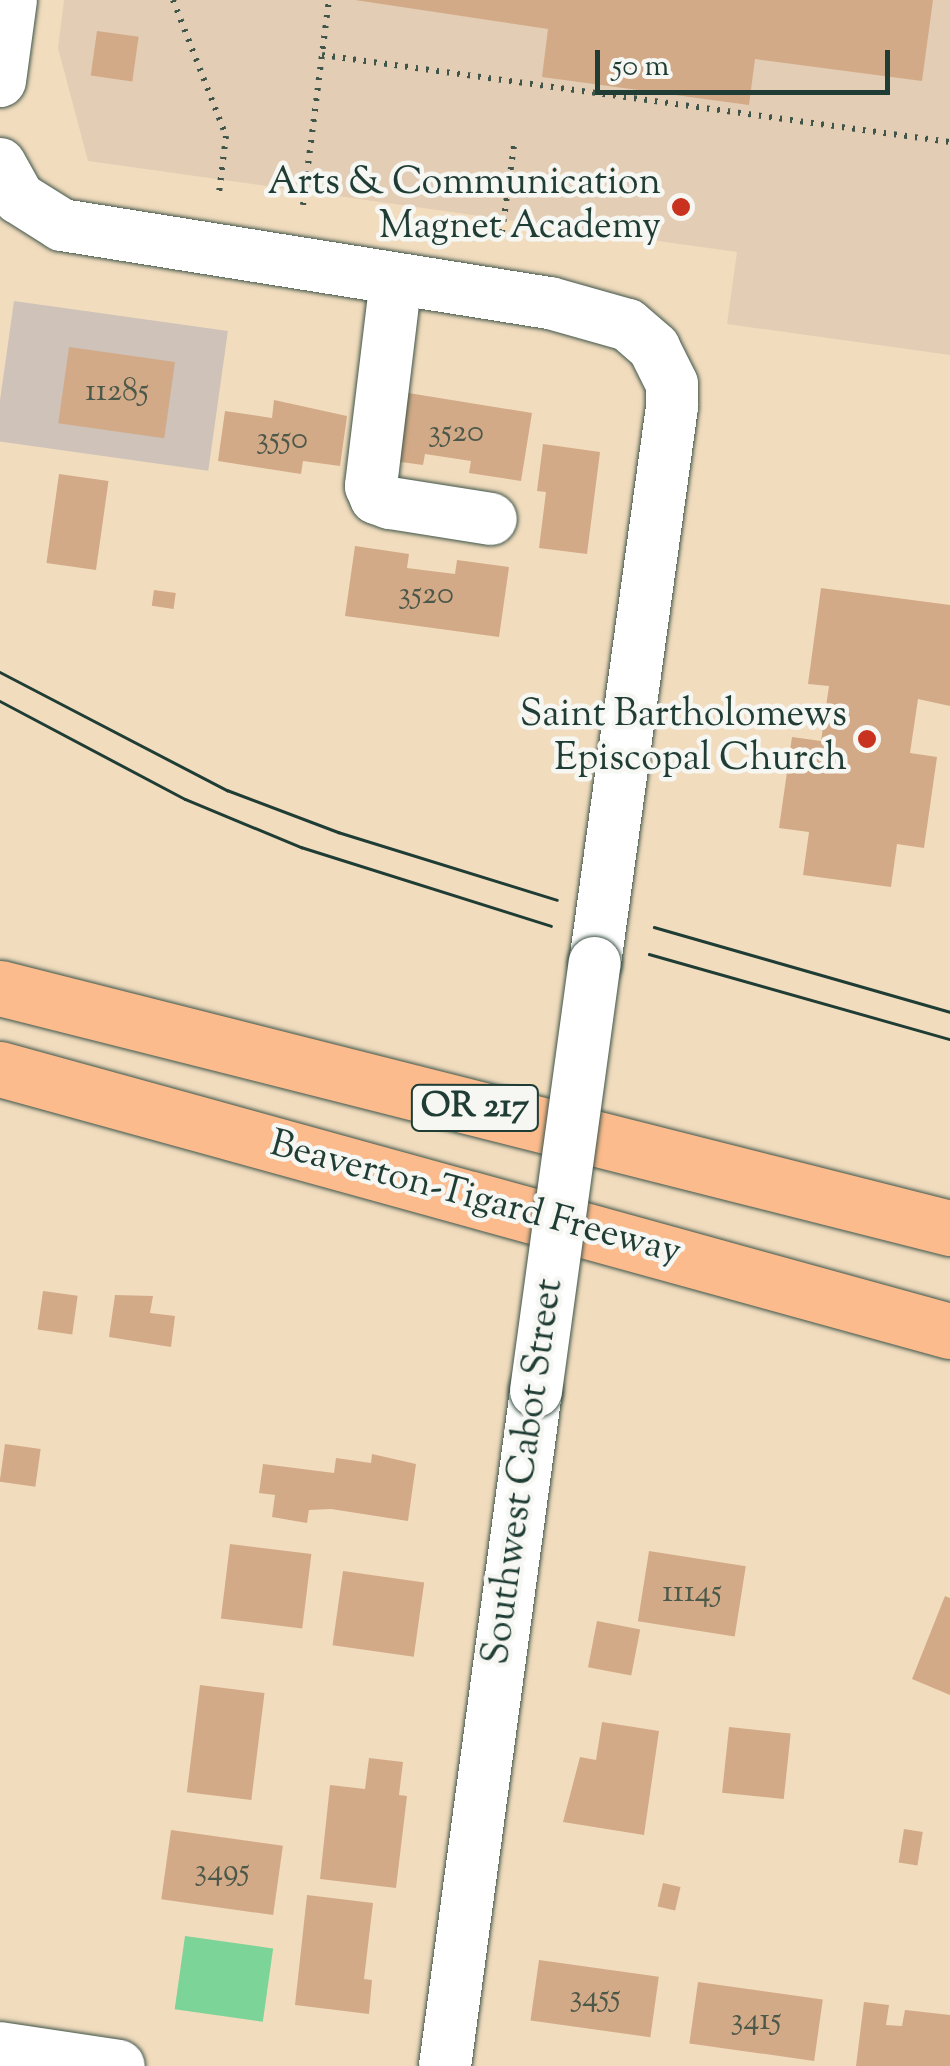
<!DOCTYPE html>
<style>
body{margin:0}
#map{position:relative;width:950px;height:2066px;overflow:hidden;background:#f2dcbe;font-family:"Sorts Mill Goudy",serif}
div>[style]{position:absolute}
.built>*{inset:0;background:#e3cdb4}
.industrial>*{inset:0;background:#cec2b9;transform-origin:0 0}
.green>*{inset:0;background:#7dd498;transform-origin:0 0}
.building>*{inset:0;background:#d3aa87;transform-origin:0 0}
.path>*{height:6px;margin-top:-3px;transform-origin:0;background:repeating-linear-gradient(90deg,#3f5549 0 2.5px,transparent 0 10.5px)}
.roads{filter:drop-shadow(0 0 2px #3f5549) drop-shadow(0 0 2px #3f5549)}
.minor>*{height:52px;margin:-26px;padding:0 26px;transform-origin:26px;border-radius:26px;background:#fff}
.highway>*{height:55px;margin:-27.5px;padding:0 27.5px;transform-origin:27.5px;border-radius:27.5px;background:#fbbb8d}
.tram>*{height:2.5px;margin:-1.25px;padding:0 1.25px;transform-origin:1.25px;border-radius:1.25px;background:#1f3d34}
.bridges{filter:drop-shadow(0 0 2px #3f5549) drop-shadow(0 0 2px #3f5549)}
.minor-bridge>*{height:52px;margin:-26px;padding:0 26px;transform-origin:26px;border-radius:26px;background:#fff}
.dots>*{width:28px;height:28px;translate:-50% -50%;box-sizing:border-box;border:5px solid #f6f6f2;border-radius:50%}
span{translate:-50% -50%;white-space:nowrap;text-align:center;line-height:1.15;-webkit-text-stroke:9px #f6f6f2;paint-order:stroke}
.number-label{font-size:32px;color:#4c5849}
.number-label span{-webkit-text-stroke-width:0}
.shield-label span{padding:2px 8px;background:#f6f6f2;border:2px solid;border-radius:8px;-webkit-text-stroke-width:0}
.shield-label{font-size:35px;color:#1f3d34;font-weight:700}
.poi-label{font-size:38px;color:#1f3d34}
.right{translate:-100% -50%;text-align:right}
.street-label{font-size:38px;color:#1f3d34}
.scale{position:absolute;left:595px;top:50px;width:295px;height:45px;box-sizing:border-box;border:5px solid #1f3d34;border-top:0;padding-left:12px;font-size:30px;line-height:35px;white-space:nowrap;color:#1f3d34;-webkit-text-stroke:8px #f6f6f2;paint-order:stroke}
</style>
<div id="map">
<div class="built">
<i style="clip-path:polygon(64px 0,950px 0,950px 355px,727px 324px,737px 252px,88px 161px,58px 48px)"></i>
</div>
<div class="industrial">
<i style="left:14px;top:301px;width:216px;height:141px;rotate:8deg"></i>
</div>
<div class="green">
<i style="left:185px;top:1936px;width:89px;height:74px;rotate:8deg"></i>
</div>
<div class="building">
<i style="clip-path:polygon(355px 0,933px 0,922px 81px,755px 59px,749px 105px,542px 77px,548px 29px)"></i>
<i style="left:97px;top:31px;width:42px;height:45px;rotate:8deg"></i>
<i style="left:69px;top:347px;width:107px;height:77px;rotate:8deg"></i>
<i style="clip-path:polygon(390px 390px,532px 413px,521px 481px,469px 473px,471px 461px,425px 454px,423px 465px,379px 459px)"></i>
<i style="clip-path:polygon(274px 400px,347px 416px,340px 466px,303px 461px,301px 474px,218px 461px,225px 411px,272px 418px)"></i>
<i style="clip-path:polygon(543px 444px,600px 452px,587px 554px,539px 548px,546px 492px,537px 491px)"></i>
<i style="left:59px;top:474px;width:50px;height:90px;rotate:8deg"></i>
<i style="clip-path:polygon(355px 546px,409px 554px,407px 568px,455px 574px,457px 560px,509px 567px,499px 637px,345px 616px)"></i>
<i style="clip-path:polygon(821px 588px,950px 605px,950px 706px,918px 699px,910px 753px,937px 757px,924px 848px,897px 844px,891px 887px,803px 875px,809px 832px,779px 828px,792px 737px,821px 741px,829px 686px,808px 684px)"></i>
<i style="left:154px;top:590px;width:22px;height:16px;rotate:8deg"></i>
<i style="left:43px;top:1291px;width:35px;height:39px;rotate:8deg"></i>
<i style="clip-path:polygon(115px 1295px,153px 1296px,150px 1313px,175px 1316px,171px 1347px,109px 1337px)"></i>
<i style="left:5px;top:1444px;width:36px;height:38px;rotate:8deg"></i>
<i style="clip-path:polygon(372px 1454px,416px 1464px,408px 1521px,331px 1509px,309px 1510px,307px 1523px,272px 1517px,275px 1495px,259px 1493px,263px 1464px,334px 1473px,336px 1458px,371px 1463px)"></i>
<i style="left:230px;top:1544px;width:82px;height:75px;rotate:7deg"></i>
<i style="left:649px;top:1551px;width:98px;height:71px;rotate:9deg"></i>
<i style="left:343px;top:1571px;width:82px;height:75px;rotate:8deg"></i>
<i style="clip-path:polygon(945px 1596px,950px 1598px,950px 1695px,912px 1679px)"></i>
<i style="left:597px;top:1621px;width:44px;height:47px;rotate:11deg"></i>
<i style="left:200px;top:1685px;width:65px;height:108px;rotate:7deg"></i>
<i style="clip-path:polygon(602px 1722px,659px 1731px,644px 1835px,563px 1822px,580px 1757px,596px 1760px)"></i>
<i style="left:729px;top:1727px;width:62px;height:66px;rotate:6deg"></i>
<i style="clip-path:polygon(369px 1758px,403px 1762px,399px 1795px,407px 1796px,396px 1888px,320px 1879px,330px 1785px,365px 1789px)"></i>
<i style="left:904px;top:1829px;width:19px;height:34px;rotate:9deg"></i>
<i style="left:171px;top:1830px;width:113px;height:70px;rotate:8deg"></i>
<i style="left:663px;top:1883px;width:18px;height:24px;rotate:13deg"></i>
<i style="clip-path:polygon(307px 1895px,373px 1903px,364px 1979px,372px 1980px,369px 2014px,295px 2005px)"></i>
<i style="left:539px;top:1960px;width:121px;height:61px;rotate:8deg"></i>
<i style="left:698px;top:1982px;width:126px;height:62px;rotate:8deg"></i>
<i style="clip-path:polygon(864px 2002px,889px 2005px,886px 2025px,902px 2026px,905px 2010px,950px 2015px,950px 2066px,856px 2066px)"></i>
</div>
<div class="path">
<i style="left:173px;top:0;width:146px;rotate:68.7deg"></i>
<i style="left:226px;top:136px;width:57px;rotate:97deg"></i>
<i style="left:322px;top:55px;width:634px;rotate:7.89deg"></i>
<i style="left:303px;top:205px;width:207px;rotate:-82.8deg"></i>
<i style="left:502px;top:232px;width:87px;rotate:-82.1deg"></i>
</div>
<div class="roads">
<div class="minor">
<i style="left:0;top:81px;width:82px;rotate:-82.3deg"></i>
<i style="left:0;top:164px;width:39px;rotate:61deg"></i>
<i style="left:19px;top:198px;width:51px;rotate:32.1deg"></i>
<i style="left:62px;top:225px;width:494px;rotate:9.1deg"></i>
<i style="left:550px;top:303px;width:81px;rotate:15.8deg"></i>
<i style="left:628px;top:325px;width:35px;rotate:41deg"></i>
<i style="left:654px;top:348px;width:40px;rotate:63.4deg"></i>
<i style="left:672px;top:384px;width:23px;rotate:90deg"></i>
<i style="left:672px;top:407px;width:561px;rotate:97.88deg"></i>
<i style="left:396px;top:279px;width:209px;rotate:96.9deg"></i>
<i style="left:371px;top:486px;width:13px;rotate:67deg"></i>
<i style="left:376px;top:498px;width:15px;rotate:20deg"></i>
<i style="left:390px;top:503px;width:102px;rotate:9deg"></i>
<i style="left:0;top:2048px;width:120px;rotate:8.6deg"></i>
<i style="left:445px;top:2066px;width:681px;rotate:-82.32deg"></i>
</div>
<div class="highway">
<i style="left:0;top:988px;width:980px;rotate:14.18deg"></i>
<i style="left:0;top:1069px;width:985px;rotate:15.42deg"></i>
</div>
</div>
<div class="tram">
<i style="left:0;top:672px;width:256px;rotate:27.5deg"></i>
<i style="left:227px;top:790px;width:119px;rotate:20.7deg"></i>
<i style="left:338px;top:832px;width:229px;rotate:17.2deg"></i>
<i style="left:0;top:701px;width:209px;rotate:27.9deg"></i>
<i style="left:185px;top:799px;width:126px;rotate:22.5deg"></i>
<i style="left:301px;top:847px;width:262px;rotate:17.5deg"></i>
<i style="left:654px;top:927px;width:308px;rotate:16deg"></i>
<i style="left:649px;top:954px;width:313px;rotate:15.8deg"></i>
</div>
<div class="bridges">
<div class="minor-bridge">
<i style="left:536px;top:1391px;width:432px;rotate:-82.2deg"></i>
</div>
</div>
<div class="dots">
<i style="left:681px;top:207px;background:#c8321e"></i>
<i style="left:867px;top:739px;background:#c8321e"></i>
</div>
<div class="number-label">
<span style="left:117px;top:392px">11285</span>
<span style="left:456px;top:433px">3520</span>
<span style="left:282px;top:440px">3550</span>
<span style="left:426px;top:595px">3520</span>
<span style="left:692px;top:1593px">11145</span>
<span style="left:222px;top:1872px">3495</span>
<span style="left:595px;top:1998px">3455</span>
<span style="left:756px;top:2021px">3415</span>
</div>
<div class="shield-label">
<span style="left:475px;top:1108px">OR 217</span>
</div>
<div class="poi-label">
<span class="right" style="left:661px;top:207px">Arts &amp; Communication<br>Magnet Academy</span>
<span class="right" style="left:847px;top:739px">Saint Bartholomews<br>Episcopal Church</span>
</div>
<div class="street-label">
<span style="left:475px;top:1200px;rotate:15deg">Beaverton-Tigard Freeway</span>
<span style="left:525px;top:1472px;rotate:-82deg">Southwest Cabot Street</span>
</div>
<div class="scale">50 m</div>
</div>
